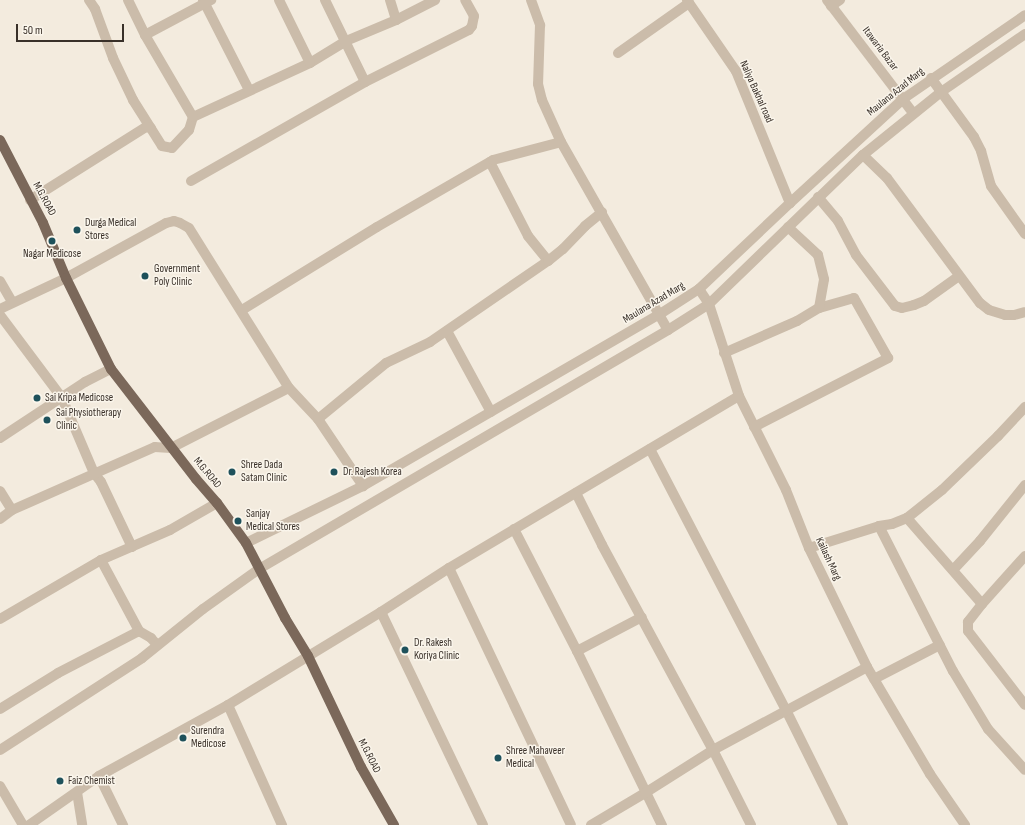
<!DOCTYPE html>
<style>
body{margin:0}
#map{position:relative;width:1025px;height:825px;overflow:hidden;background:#f3ebde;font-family:"Sofia Sans Condensed",sans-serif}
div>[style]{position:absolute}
.minor>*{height:10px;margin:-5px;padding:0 5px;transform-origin:5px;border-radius:5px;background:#cbbcaa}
.major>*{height:10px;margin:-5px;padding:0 5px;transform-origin:5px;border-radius:5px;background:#7b685a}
.dots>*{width:11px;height:11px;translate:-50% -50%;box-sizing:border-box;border:2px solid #faf5eb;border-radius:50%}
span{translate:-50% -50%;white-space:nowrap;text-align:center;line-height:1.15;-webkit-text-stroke:3px #faf5eb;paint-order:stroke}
.street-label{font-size:11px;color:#393029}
.poi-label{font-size:11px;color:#393029}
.left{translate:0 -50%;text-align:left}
.scale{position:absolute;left:16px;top:24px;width:108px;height:18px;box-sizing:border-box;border:2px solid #393029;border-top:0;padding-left:5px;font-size:12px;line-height:14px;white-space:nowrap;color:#393029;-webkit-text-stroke:3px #faf5eb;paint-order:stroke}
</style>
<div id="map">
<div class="minor">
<i style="left:89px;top:0;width:11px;rotate:56deg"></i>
<i style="left:95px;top:9px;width:52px;rotate:69.8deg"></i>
<i style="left:113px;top:58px;width:47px;rotate:64.5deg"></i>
<i style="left:133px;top:100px;width:54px;rotate:57.8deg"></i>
<i style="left:162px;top:146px;width:10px;rotate:11deg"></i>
<i style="left:172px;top:148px;width:25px;rotate:-47deg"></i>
<i style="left:189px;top:130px;width:14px;rotate:-73deg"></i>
<i style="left:193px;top:117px;width:129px;rotate:-24.8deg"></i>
<i style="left:310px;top:63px;width:42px;rotate:-31.4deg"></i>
<i style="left:346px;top:41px;width:54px;rotate:-22.8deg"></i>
<i style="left:396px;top:20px;width:44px;rotate:-27.1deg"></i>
<i style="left:128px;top:0;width:39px;rotate:64deg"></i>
<i style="left:145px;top:35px;width:95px;rotate:59.7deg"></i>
<i style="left:203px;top:0;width:101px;rotate:62.9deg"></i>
<i style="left:279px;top:0;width:70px;rotate:63.8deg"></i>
<i style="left:325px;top:0;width:91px;rotate:64deg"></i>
<i style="left:390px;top:0;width:21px;rotate:73deg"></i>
<i style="left:531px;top:0;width:27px;rotate:70deg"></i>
<i style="left:540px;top:25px;width:59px;rotate:91.9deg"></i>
<i style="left:538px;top:84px;width:16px;rotate:76deg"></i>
<i style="left:542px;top:100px;width:46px;rotate:65.7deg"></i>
<i style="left:561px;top:142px;width:216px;rotate:60.4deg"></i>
<i style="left:687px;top:0;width:86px;rotate:55.4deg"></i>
<i style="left:736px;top:71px;width:143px;rotate:67.8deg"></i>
<i style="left:827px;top:0;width:142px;rotate:52.7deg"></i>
<i style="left:831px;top:6px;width:11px;rotate:-34deg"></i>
<i style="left:145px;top:35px;width:75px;rotate:-27.9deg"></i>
<i style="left:618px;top:53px;width:87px;rotate:-35.2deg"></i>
<i style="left:931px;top:78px;width:73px;rotate:53.9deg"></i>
<i style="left:974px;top:137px;width:16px;rotate:63deg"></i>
<i style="left:981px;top:151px;width:36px;rotate:74deg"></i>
<i style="left:991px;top:186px;width:59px;rotate:54.7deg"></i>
<i style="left:863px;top:155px;width:33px;rotate:44deg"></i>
<i style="left:887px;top:178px;width:156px;rotate:53.4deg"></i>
<i style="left:980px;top:303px;width:11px;rotate:38deg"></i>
<i style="left:989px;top:310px;width:17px;rotate:17deg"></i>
<i style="left:1005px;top:315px;width:9px"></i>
<i style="left:1014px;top:315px;width:11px;rotate:-15deg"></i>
<i style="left:490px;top:162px;width:83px;rotate:62.8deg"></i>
<i style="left:528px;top:236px;width:32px;rotate:51deg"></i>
<i style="left:191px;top:181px;width:200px;rotate:-29.6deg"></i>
<i style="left:365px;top:82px;width:116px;rotate:-26.6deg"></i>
<i style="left:469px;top:30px;width:5px;rotate:-53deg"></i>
<i style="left:472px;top:26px;width:10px;rotate:-79deg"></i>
<i style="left:474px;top:16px;width:18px;rotate:-119deg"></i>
<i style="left:818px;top:197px;width:31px;rotate:50deg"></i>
<i style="left:838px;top:221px;width:38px;rotate:62deg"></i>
<i style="left:856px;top:255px;width:64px;rotate:52.6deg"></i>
<i style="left:895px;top:306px;width:7px;rotate:16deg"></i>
<i style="left:902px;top:308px;width:12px;rotate:-14deg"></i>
<i style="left:914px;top:305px;width:11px;rotate:-22deg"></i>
<i style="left:924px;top:301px;width:43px;rotate:-35.5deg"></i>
<i style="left:30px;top:200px;width:137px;rotate:-32.2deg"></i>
<i style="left:146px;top:127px;width:5px;rotate:11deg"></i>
<i style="left:0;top:281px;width:24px;rotate:60deg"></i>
<i style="left:699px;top:289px;width:18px;rotate:56deg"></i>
<i style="left:709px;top:304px;width:97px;rotate:71.9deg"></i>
<i style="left:739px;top:396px;width:105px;rotate:63.4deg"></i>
<i style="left:786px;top:490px;width:62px;rotate:68.4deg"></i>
<i style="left:809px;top:548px;width:132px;rotate:64deg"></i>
<i style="left:867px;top:667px;width:124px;rotate:59.5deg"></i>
<i style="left:930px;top:774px;width:62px;rotate:55.5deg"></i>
<i style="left:0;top:309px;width:73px;rotate:-25.2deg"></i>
<i style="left:66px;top:278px;width:114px;rotate:-28.8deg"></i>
<i style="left:166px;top:223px;width:8px;rotate:-14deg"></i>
<i style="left:174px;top:221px;width:6px;rotate:18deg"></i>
<i style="left:180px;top:223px;width:10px;rotate:29deg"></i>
<i style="left:189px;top:228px;width:189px;rotate:58deg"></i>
<i style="left:242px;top:310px;width:158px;rotate:-31.6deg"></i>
<i style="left:377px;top:227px;width:134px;rotate:-30deg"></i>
<i style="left:493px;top:160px;width:70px;rotate:-14.8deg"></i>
<i style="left:0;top:315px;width:104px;rotate:53.2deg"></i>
<i style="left:62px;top:398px;width:82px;rotate:66.9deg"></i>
<i style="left:94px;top:473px;width:11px;rotate:52deg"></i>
<i style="left:101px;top:482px;width:72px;rotate:64.5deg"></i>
<i style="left:447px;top:331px;width:92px;rotate:61.5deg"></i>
<i style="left:724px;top:353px;width:80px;rotate:-23.7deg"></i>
<i style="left:797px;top:321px;width:26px;rotate:-31deg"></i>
<i style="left:318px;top:419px;width:88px;rotate:-39.5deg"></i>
<i style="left:386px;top:363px;width:49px;rotate:-25.5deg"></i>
<i style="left:430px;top:342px;width:143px;rotate:-34.5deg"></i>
<i style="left:548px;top:261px;width:19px;rotate:-39deg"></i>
<i style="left:563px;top:249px;width:32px;rotate:-46deg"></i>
<i style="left:585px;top:226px;width:22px;rotate:-39deg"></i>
<i style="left:754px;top:427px;width:151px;rotate:-27.2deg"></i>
<i style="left:888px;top:358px;width:69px;rotate:-119.5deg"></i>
<i style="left:854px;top:298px;width:36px;rotate:164deg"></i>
<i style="left:819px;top:308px;width:29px;rotate:-80deg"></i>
<i style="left:824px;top:279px;width:25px;rotate:-104deg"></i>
<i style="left:818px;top:255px;width:41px;rotate:-137deg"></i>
<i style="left:0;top:438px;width:102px;rotate:-33.4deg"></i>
<i style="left:85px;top:382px;width:29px;rotate:-27deg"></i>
<i style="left:650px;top:449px;width:294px;rotate:62.5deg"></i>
<i style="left:786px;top:710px;width:128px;rotate:63.6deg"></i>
<i style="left:0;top:491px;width:22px;rotate:58deg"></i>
<i style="left:576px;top:493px;width:58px;rotate:63.4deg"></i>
<i style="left:602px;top:545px;width:233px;rotate:61.6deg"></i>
<i style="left:713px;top:750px;width:84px;rotate:63.1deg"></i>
<i style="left:907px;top:518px;width:114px;rotate:48.9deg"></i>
<i style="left:0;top:519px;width:15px;rotate:-37deg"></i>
<i style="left:12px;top:510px;width:156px;rotate:-23.8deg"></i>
<i style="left:155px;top:447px;width:16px;rotate:4deg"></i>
<i style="left:171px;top:448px;width:132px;rotate:-27deg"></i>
<i style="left:289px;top:388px;width:42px;rotate:46.9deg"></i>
<i style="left:318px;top:419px;width:81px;rotate:56.1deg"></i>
<i style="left:879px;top:526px;width:163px;rotate:63deg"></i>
<i style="left:953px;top:671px;width:68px;rotate:58.9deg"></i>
<i style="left:988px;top:729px;width:55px;rotate:47.9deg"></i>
<i style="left:514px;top:529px;width:137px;rotate:62.7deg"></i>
<i style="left:577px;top:651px;width:194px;rotate:64deg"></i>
<i style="left:246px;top:543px;width:130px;rotate:-26deg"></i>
<i style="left:363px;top:486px;width:343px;rotate:-30.1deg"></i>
<i style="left:660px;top:314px;width:46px;rotate:-32.7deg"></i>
<i style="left:699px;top:289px;width:125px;rotate:-43.4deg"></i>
<i style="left:790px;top:203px;width:154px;rotate:-42.6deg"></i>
<i style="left:903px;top:99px;width:148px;rotate:-34.5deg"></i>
<i style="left:809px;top:548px;width:73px;rotate:-17.4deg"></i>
<i style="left:879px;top:526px;width:13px;rotate:-9deg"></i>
<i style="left:892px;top:524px;width:16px;rotate:-22deg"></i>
<i style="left:907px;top:518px;width:45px;rotate:-38.7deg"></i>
<i style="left:942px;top:490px;width:78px;rotate:-44deg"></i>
<i style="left:998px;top:436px;width:40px;rotate:-47deg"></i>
<i style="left:1025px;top:556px;width:64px;rotate:131.9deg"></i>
<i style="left:982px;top:604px;width:23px;rotate:128deg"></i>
<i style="left:968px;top:622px;width:9px;rotate:90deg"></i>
<i style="left:968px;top:631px;width:93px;rotate:52.4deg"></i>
<i style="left:101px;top:560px;width:81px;rotate:61.8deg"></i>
<i style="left:449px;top:568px;width:284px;rotate:64.6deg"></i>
<i style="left:953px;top:570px;width:40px;rotate:-47deg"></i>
<i style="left:980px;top:541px;width:72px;rotate:-51.2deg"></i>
<i style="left:381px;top:612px;width:236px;rotate:64.4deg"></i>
<i style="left:0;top:619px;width:117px;rotate:-30.3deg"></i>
<i style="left:101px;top:560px;width:75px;rotate:-23.5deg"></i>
<i style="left:170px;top:530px;width:54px;rotate:-29.9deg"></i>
<i style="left:577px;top:651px;width:73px;rotate:-27.6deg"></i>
<i style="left:874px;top:679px;width:74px;rotate:-27.3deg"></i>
<i style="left:228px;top:705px;width:132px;rotate:65.8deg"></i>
<i style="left:0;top:709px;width:68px;rotate:-31.8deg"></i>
<i style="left:58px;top:673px;width:91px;rotate:-27.4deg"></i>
<i style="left:139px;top:631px;width:14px;rotate:30deg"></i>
<i style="left:151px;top:638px;width:9px;rotate:49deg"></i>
<i style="left:0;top:750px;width:169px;rotate:-32.9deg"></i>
<i style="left:142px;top:658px;width:78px;rotate:-38.8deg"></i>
<i style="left:203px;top:609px;width:69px;rotate:-35.5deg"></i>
<i style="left:259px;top:569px;width:474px;rotate:-30.3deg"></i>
<i style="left:668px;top:330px;width:49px;rotate:-32.4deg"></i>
<i style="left:709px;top:304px;width:214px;rotate:-44.1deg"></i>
<i style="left:863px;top:155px;width:100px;rotate:-38.9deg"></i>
<i style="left:941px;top:92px;width:102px;rotate:-34.6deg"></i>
<i style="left:99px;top:776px;width:55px;rotate:63.9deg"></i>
<i style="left:0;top:786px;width:45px;rotate:59.5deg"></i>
<i style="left:77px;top:792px;width:33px;rotate:81deg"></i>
<i style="left:29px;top:825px;width:85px;rotate:-35deg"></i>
<i style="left:99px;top:776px;width:147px;rotate:-28.8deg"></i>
<i style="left:228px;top:705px;width:179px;rotate:-31.3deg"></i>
<i style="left:381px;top:612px;width:81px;rotate:-32.9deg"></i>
<i style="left:449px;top:568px;width:337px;rotate:-30.7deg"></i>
<i style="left:591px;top:825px;width:63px;rotate:-30.7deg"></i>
<i style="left:645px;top:793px;width:80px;rotate:-32.3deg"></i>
<i style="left:713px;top:750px;width:175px;rotate:-28.3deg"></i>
</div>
<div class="major">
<i style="left:0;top:140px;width:93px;rotate:62.6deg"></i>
<i style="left:43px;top:223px;width:60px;rotate:67.3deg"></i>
<i style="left:66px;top:278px;width:102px;rotate:63.7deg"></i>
<i style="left:111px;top:369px;width:139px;rotate:52.3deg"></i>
<i style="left:196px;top:479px;width:32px;rotate:49deg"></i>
<i style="left:217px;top:503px;width:49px;rotate:54.1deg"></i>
<i style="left:246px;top:543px;width:85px;rotate:62.5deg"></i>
<i style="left:285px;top:618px;width:44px;rotate:58.8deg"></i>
<i style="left:308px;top:656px;width:123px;rotate:64.5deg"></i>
<i style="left:361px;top:767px;width:67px;rotate:60.4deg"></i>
</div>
<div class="dots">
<i style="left:77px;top:230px;background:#1e515b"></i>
<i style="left:52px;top:241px;background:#1e515b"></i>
<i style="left:145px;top:276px;background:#1e515b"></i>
<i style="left:37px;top:398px;background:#1e515b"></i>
<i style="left:47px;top:420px;background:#1e515b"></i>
<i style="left:232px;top:472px;background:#1e515b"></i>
<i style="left:334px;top:472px;background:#1e515b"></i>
<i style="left:238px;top:521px;background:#1e515b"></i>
<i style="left:405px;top:650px;background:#1e515b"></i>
<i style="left:183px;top:738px;background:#1e515b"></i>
<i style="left:498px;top:758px;background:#1e515b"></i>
<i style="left:60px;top:781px;background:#1e515b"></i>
</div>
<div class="street-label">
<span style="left:880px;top:49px;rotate:53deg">Itawaria Bazar</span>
<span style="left:756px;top:92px;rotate:66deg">Naliya Bakhal road</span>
<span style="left:896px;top:92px;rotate:-39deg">Maulana Azad Marg</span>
<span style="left:44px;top:199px;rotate:62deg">M.G.ROAD</span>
<span style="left:654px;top:303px;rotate:-31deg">Maulana Azad Marg</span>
<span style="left:207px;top:473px;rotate:50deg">M.G.ROAD</span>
<span style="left:828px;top:559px;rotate:65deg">Kailash Marg</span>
<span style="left:369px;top:756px;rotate:63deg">M.G.ROAD</span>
</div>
<div class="poi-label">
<span class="left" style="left:85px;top:230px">Durga Medical<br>Stores</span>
<span style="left:52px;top:254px">Nagar Medicose</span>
<span class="left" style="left:154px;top:276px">Government<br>Poly Clinic</span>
<span class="left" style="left:45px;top:398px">Sai Kripa Medicose</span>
<span class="left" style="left:56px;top:420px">Sai Physiotherapy<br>Clinic</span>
<span class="left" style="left:241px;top:472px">Shree Dada<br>Satam Clinic</span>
<span class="left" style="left:343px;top:472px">Dr. Rajesh Korea</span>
<span class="left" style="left:246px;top:521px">Sanjay<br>Medical Stores</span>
<span class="left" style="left:414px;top:650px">Dr. Rakesh<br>Koriya Clinic</span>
<span class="left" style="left:191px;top:738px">Surendra<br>Medicose</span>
<span class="left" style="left:506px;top:758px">Shree Mahaveer<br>Medical</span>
<span class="left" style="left:68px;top:781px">Faiz Chemist</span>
</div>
<div class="scale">50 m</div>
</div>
